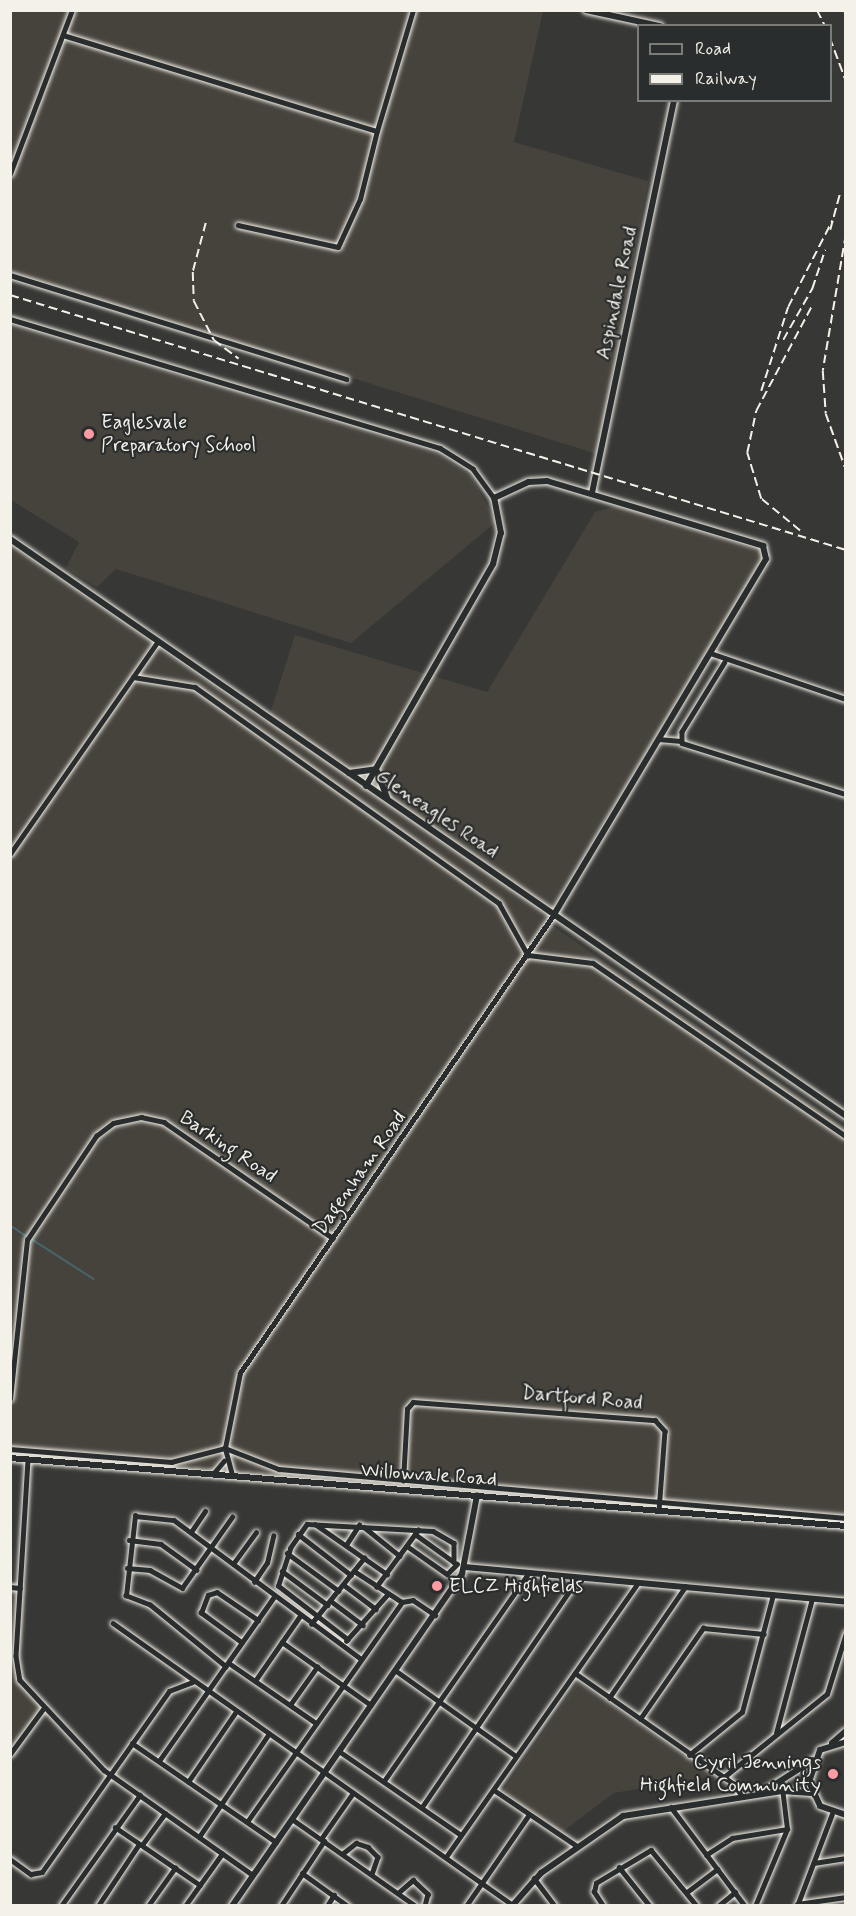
<!DOCTYPE html>
<style>
body{margin:0}
#map{position:relative;width:856px;height:1916px;overflow:hidden;background:#373735;font-family:Mynerve,sans-serif}
div>[style]{position:absolute}
.built>*{inset:0;background:#46433d}
.stream>*{height:1.5px;margin:-0.75px;padding:0 0.75px;transform-origin:0.75px;border-radius:0.75px;background:#47656a}
.roads{filter:drop-shadow(0 0 2px #f4f1e8) drop-shadow(0 0 2px #f4f1e8)}
.street>*{height:4.5px;margin:-2.25px;padding:0 2.25px;transform-origin:2.25px;border-radius:2.25px;background:#2a2d2e}
.secondary>*{height:6px;margin:-3px;padding:0 3px;transform-origin:3px;border-radius:3px;background:#2a2d2e}
.rail>*{height:1.5px;margin-top:-0.75px;transform-origin:0;background:repeating-linear-gradient(90deg,#f4f1e8 0 9px,transparent 0 13.5px)}
.dots>*{width:16px;height:16px;translate:-50% -50%;box-sizing:border-box;border:3px solid #2a2d2e;border-radius:50%}
span{translate:-50% -50%;white-space:nowrap;text-align:center;line-height:1.15;-webkit-text-stroke:4.5px #2a2d2e;paint-order:stroke}
.street-label{font-size:20px;color:#f4f1e8}
.poi-label{font-size:20px;color:#f4f1e8}
.left{translate:0 -50%;text-align:left}
.right{translate:-100% -50%;text-align:right}
.frame{position:absolute;inset:0;border:12px solid #f4f1e8;pointer-events:none}
.legend{position:absolute;left:637px;top:24px;width:195px;height:78px;box-sizing:border-box;background:#2a2d2e;border:2px solid #7b7b78;margin:0;padding:8px 10px;list-style:none;font-size:18px;color:#f4f1e8}
.legend li{display:flex;align-items:center;gap:12px;height:30px}
.legend b{width:30px;border:2px solid #7b7b78}
</style>
<div id="map">
<div class="built">
<i style="clip-path:polygon(10px 11px,543px 11px,514px 142px,648px 181px,597px 454px,11px 272px)"></i>
<i style="clip-path:polygon(10px 325px,438px 454px,471px 476px,496px 522px,351px 643px,116px 569px,97px 587px,66px 568px,79px 542px,11px 500px)"></i>
<i style="clip-path:polygon(616px 506px,766px 553px,544px 920px,845px 1127px,845px 1520px,11px 1453px,10px 545px,267px 723px,295px 635px,487px 692px,595px 512px)"></i>
<i style="clip-path:polygon(11px 1587px,26px 1589px,20px 1661px,26px 1683px,49px 1706px,11px 1760px)"></i>
<i style="clip-path:polygon(578px 1682px,713px 1776px,614px 1793px,562px 1832px,503px 1791px)"></i>
</div>
<div class="stream">
<i style="left:10px;top:1225px;width:18px;rotate:34deg"></i>
<i style="left:33px;top:1240px;width:72px;rotate:32.6deg"></i>
</div>
<div class="roads">
<div class="street">
<i style="left:63px;top:35px;width:328px;rotate:17deg"></i>
<i style="left:377px;top:131px;width:126px;rotate:-73.4deg"></i>
<i style="left:10px;top:174px;width:175px;rotate:-69.3deg"></i>
<i style="left:238px;top:225px;width:102px;rotate:12.4deg"></i>
<i style="left:338px;top:247px;width:53px;rotate:-65.4deg"></i>
<i style="left:360px;top:199px;width:70px;rotate:-76deg"></i>
<i style="left:10px;top:275px;width:352px;rotate:17.2deg"></i>
<i style="left:10px;top:319px;width:449px;rotate:16.7deg"></i>
<i style="left:440px;top:448px;width:39px;rotate:32deg"></i>
<i style="left:473px;top:469px;width:36px;rotate:54deg"></i>
<i style="left:710px;top:653px;width:144px;rotate:18.7deg"></i>
<i style="left:725px;top:662px;width:82px;rotate:121.6deg"></i>
<i style="left:682px;top:732px;width:11px;rotate:90deg"></i>
<i style="left:682px;top:743px;width:172px;rotate:17.3deg"></i>
<i style="left:133px;top:677px;width:63px;rotate:9.2deg"></i>
<i style="left:195px;top:687px;width:373px;rotate:35.4deg"></i>
<i style="left:499px;top:903px;width:60px;rotate:60.9deg"></i>
<i style="left:528px;top:955px;width:65px;rotate:7deg"></i>
<i style="left:593px;top:963px;width:306px;rotate:34.4deg"></i>
<i style="left:658px;top:739px;width:23px;rotate:5deg"></i>
<i style="left:10px;top:854px;width:259px;rotate:-55.2deg"></i>
<i style="left:10px;top:1399px;width:160px;rotate:-83.9deg"></i>
<i style="left:27px;top:1240px;width:125px;rotate:-56.4deg"></i>
<i style="left:96px;top:1136px;width:21px;rotate:-37deg"></i>
<i style="left:113px;top:1123px;width:29px;rotate:-12deg"></i>
<i style="left:141px;top:1117px;width:24px;rotate:12deg"></i>
<i style="left:164px;top:1122px;width:205px;rotate:34.5deg"></i>
<i style="left:10px;top:1449px;width:162px;rotate:4.6deg"></i>
<i style="left:171px;top:1462px;width:56px;rotate:-14.5deg"></i>
<i style="left:225px;top:1448px;width:58px;rotate:21.3deg"></i>
<i style="left:279px;top:1469px;width:569px;rotate:4.94deg"></i>
<i style="left:28px;top:1460px;width:196px;rotate:93.5deg"></i>
<i style="left:16px;top:1656px;width:24px;rotate:81deg"></i>
<i style="left:20px;top:1680px;width:123px;rotate:47deg"></i>
<i style="left:104px;top:1770px;width:182px;rotate:35.2deg"></i>
<i style="left:213px;top:1474px;width:17px;rotate:-50deg"></i>
<i style="left:232px;top:1475px;width:28px;rotate:-105deg"></i>
<i style="left:225px;top:1448px;width:76px;rotate:-78.7deg"></i>
<i style="left:240px;top:1373px;width:556px;rotate:-55.62deg"></i>
<i style="left:403px;top:1481px;width:72px;rotate:-86.8deg"></i>
<i style="left:407px;top:1409px;width:9px;rotate:-49deg"></i>
<i style="left:413px;top:1402px;width:243px;rotate:4.3deg"></i>
<i style="left:655px;top:1420px;width:15px;rotate:48deg"></i>
<i style="left:665px;top:1431px;width:79px;rotate:94.3deg"></i>
<i style="left:315px;top:1524px;width:88px;rotate:34.8deg"></i>
<i style="left:364px;top:1527px;width:46px;rotate:38.9deg"></i>
<i style="left:191px;top:1532px;width:25px;rotate:-56deg"></i>
<i style="left:298px;top:1534px;width:67px;rotate:37.7deg"></i>
<i style="left:415px;top:1534px;width:48px;rotate:35.7deg"></i>
<i style="left:129px;top:1540px;width:32px;rotate:7deg"></i>
<i style="left:161px;top:1544px;width:44px;rotate:35.8deg"></i>
<i style="left:346px;top:1545px;width:24px;rotate:-57deg"></i>
<i style="left:407px;top:1546px;width:49px;rotate:35deg"></i>
<i style="left:447px;top:1574px;width:14px;rotate:-45deg"></i>
<i style="left:287px;top:1553px;width:64px;rotate:36.2deg"></i>
<i style="left:233px;top:1564px;width:39px;rotate:-54deg"></i>
<i style="left:127px;top:1568px;width:23px;rotate:5deg"></i>
<i style="left:150px;top:1570px;width:37px;rotate:29deg"></i>
<i style="left:182px;top:1588px;width:87px;rotate:-54.8deg"></i>
<i style="left:282px;top:1571px;width:57px;rotate:36.5deg"></i>
<i style="left:354px;top:1571px;width:57px;rotate:32.9deg"></i>
<i style="left:254px;top:1582px;width:23px;rotate:-56deg"></i>
<i style="left:267px;top:1563px;width:28px;rotate:-77deg"></i>
<i style="left:344px;top:1585px;width:40px;rotate:37deg"></i>
<i style="left:10px;top:1587px;width:10px;rotate:6deg"></i>
<i style="left:376px;top:1587px;width:71px;rotate:-53.6deg"></i>
<i style="left:331px;top:1601px;width:40px;rotate:37deg"></i>
<i style="left:113px;top:1623px;width:488px;rotate:35.2deg"></i>
<i style="left:311px;top:1624px;width:85px;rotate:-51.2deg"></i>
<i style="left:348px;top:1640px;width:88px;rotate:-142.4deg"></i>
<i style="left:278px;top:1586px;width:40px;rotate:-72deg"></i>
<i style="left:290px;top:1548px;width:29px;rotate:-55deg"></i>
<i style="left:307px;top:1524px;width:126px;rotate:3.2deg"></i>
<i style="left:433px;top:1531px;width:24px;rotate:30deg"></i>
<i style="left:454px;top:1543px;width:19px;rotate:90deg"></i>
<i style="left:346px;top:1641px;width:62px;rotate:-48.3deg"></i>
<i style="left:282px;top:1642px;width:109px;rotate:35.3deg"></i>
<i style="left:242px;top:1643px;width:51px;rotate:-143.8deg"></i>
<i style="left:201px;top:1613px;width:19px;rotate:-69deg"></i>
<i style="left:208px;top:1595px;width:9px;rotate:-18deg"></i>
<i style="left:217px;top:1592px;width:50px;rotate:34.3deg"></i>
<i style="left:229px;top:1663px;width:106px;rotate:34.6deg"></i>
<i style="left:226px;top:1667px;width:98px;rotate:-140.8deg"></i>
<i style="left:150px;top:1605px;width:26px;rotate:-159deg"></i>
<i style="left:126px;top:1596px;width:81px;rotate:-83.6deg"></i>
<i style="left:135px;top:1516px;width:39px;rotate:6deg"></i>
<i style="left:174px;top:1520px;width:232px;rotate:36.6deg"></i>
<i style="left:395px;top:1670px;width:148px;rotate:35.4deg"></i>
<i style="left:575px;top:1673px;width:194px;rotate:34.9deg"></i>
<i style="left:734px;top:1784px;width:14px;rotate:56deg"></i>
<i style="left:255px;top:1681px;width:79px;rotate:-55.3deg"></i>
<i style="left:609px;top:1698px;width:135px;rotate:-55.6deg"></i>
<i style="left:290px;top:1705px;width:47px;rotate:-54.6deg"></i>
<i style="left:640px;top:1719px;width:111px;rotate:-55.3deg"></i>
<i style="left:703px;top:1628px;width:61px;rotate:5.6deg"></i>
<i style="left:776px;top:1733px;width:139px;rotate:-75deg"></i>
<i style="left:132px;top:1743px;width:175px;rotate:34.5deg"></i>
<i style="left:339px;top:1751px;width:148px;rotate:34.5deg"></i>
<i style="left:10px;top:1754px;width:56px;rotate:-53.7deg"></i>
<i style="left:689px;top:1755px;width:68px;rotate:-39.1deg"></i>
<i style="left:742px;top:1712px;width:121px;rotate:-75.2deg"></i>
<i style="left:159px;top:1761px;width:199px;rotate:-55deg"></i>
<i style="left:724px;top:1777px;width:132px;rotate:-38.9deg"></i>
<i style="left:827px;top:1694px;width:64px;rotate:-72.7deg"></i>
<i style="left:384px;top:1781px;width:252px;rotate:-55.2deg"></i>
<i style="left:188px;top:1782px;width:83px;rotate:-55.7deg"></i>
<i style="left:494px;top:1790px;width:100px;rotate:34deg"></i>
<i style="left:422px;top:1807px;width:278px;rotate:-55.7deg"></i>
<i style="left:671px;top:1807px;width:124px;rotate:53.2deg"></i>
<i style="left:292px;top:1819px;width:151px;rotate:35.1deg"></i>
<i style="left:247px;top:1822px;width:269px;rotate:-54.8deg"></i>
<i style="left:402px;top:1602px;width:11px;rotate:-10deg"></i>
<i style="left:413px;top:1600px;width:27px;rotate:34deg"></i>
<i style="left:115px;top:1827px;width:103px;rotate:34.3deg"></i>
<i style="left:199px;top:1837px;width:123px;rotate:-55.9deg"></i>
<i style="left:321px;top:1839px;width:56px;rotate:-55.2deg"></i>
<i style="left:142px;top:1845px;width:39px;rotate:-54deg"></i>
<i style="left:342px;top:1854px;width:18px;rotate:-38deg"></i>
<i style="left:356px;top:1843px;width:13px;rotate:18deg"></i>
<i style="left:368px;top:1847px;width:14px;rotate:45deg"></i>
<i style="left:378px;top:1857px;width:18px;rotate:109deg"></i>
<i style="left:706px;top:1855px;width:31px;rotate:-33deg"></i>
<i style="left:732px;top:1838px;width:56px;rotate:-9.3deg"></i>
<i style="left:446px;top:1857px;width:335px;rotate:-55deg"></i>
<i style="left:10px;top:1859px;width:26px;rotate:36deg"></i>
<i style="left:31px;top:1874px;width:11px;rotate:-10deg"></i>
<i style="left:42px;top:1872px;width:221px;rotate:-54.9deg"></i>
<i style="left:169px;top:1691px;width:25px;rotate:-21deg"></i>
<i style="left:814px;top:1863px;width:32px;rotate:-9deg"></i>
<i style="left:619px;top:1867px;width:50px;rotate:51.5deg"></i>
<i style="left:302px;top:1873px;width:57px;rotate:35.7deg"></i>
<i style="left:534px;top:1878px;width:35px;rotate:53deg"></i>
<i style="left:687px;top:1892px;width:38px;rotate:-37deg"></i>
<i style="left:398px;top:1893px;width:20px;rotate:-41deg"></i>
<i style="left:413px;top:1880px;width:21px;rotate:43deg"></i>
<i style="left:428px;top:1894px;width:12px;rotate:104deg"></i>
<i style="left:797px;top:1904px;width:49px;rotate:-8.1deg"></i>
<i style="left:61px;top:1906px;width:136px;rotate:-54.6deg"></i>
<i style="left:98px;top:1906px;width:74px;rotate:-56.5deg"></i>
<i style="left:148px;top:1906px;width:47px;rotate:-54.6deg"></i>
<i style="left:185px;top:1906px;width:64px;rotate:-54.6deg"></i>
<i style="left:281px;top:1906px;width:78px;rotate:-56.5deg"></i>
<i style="left:327px;top:1906px;width:13px;rotate:-58deg"></i>
<i style="left:466px;top:1906px;width:109px;rotate:-55.4deg"></i>
<i style="left:603px;top:1906px;width:17px;rotate:-123deg"></i>
<i style="left:594px;top:1892px;width:9px;rotate:-77deg"></i>
<i style="left:596px;top:1883px;width:64px;rotate:-31deg"></i>
<i style="left:651px;top:1850px;width:72px;rotate:50.6deg"></i>
<i style="left:718px;top:1906px;width:22px;rotate:-39deg"></i>
<i style="left:755px;top:1906px;width:83px;rotate:-67.4deg"></i>
<i style="left:787px;top:1829px;width:38px;rotate:-97deg"></i>
<i style="left:797px;top:1906px;width:98px;rotate:-69.2deg"></i>
</div>
<div class="secondary">
<i style="left:586px;top:10px;width:76px;rotate:12.2deg"></i>
<i style="left:592px;top:493px;width:401px;rotate:-78.2deg"></i>
<i style="left:10px;top:539px;width:1016px;rotate:34.61deg"></i>
<i style="left:376px;top:769px;width:31px;rotate:69deg"></i>
<i style="left:349px;top:773px;width:27px;rotate:-8deg"></i>
<i style="left:366px;top:786px;width:256px;rotate:-60.2deg"></i>
<i style="left:493px;top:564px;width:32px;rotate:-76deg"></i>
<i style="left:501px;top:533px;width:36px;rotate:-101deg"></i>
<i style="left:494px;top:498px;width:38px;rotate:-25deg"></i>
<i style="left:529px;top:482px;width:18px;rotate:-3deg"></i>
<i style="left:547px;top:481px;width:226px;rotate:16.7deg"></i>
<i style="left:763px;top:546px;width:13px;rotate:77deg"></i>
<i style="left:766px;top:559px;width:413px;rotate:120.8deg"></i>
<i style="left:10px;top:1458px;width:839px;rotate:4.65deg"></i>
<i style="left:465px;top:1567px;width:383px;rotate:5.2deg"></i>
<i style="left:846px;top:1742px;width:27px;rotate:163deg"></i>
<i style="left:820px;top:1750px;width:34px;rotate:109deg"></i>
<i style="left:809px;top:1782px;width:26px;rotate:65deg"></i>
<i style="left:820px;top:1806px;width:28px;rotate:19deg"></i>
<i style="left:832px;top:1743px;width:18px;rotate:-41deg"></i>
<i style="left:763px;top:1792px;width:59px;rotate:-32.6deg"></i>
<i style="left:232px;top:1906px;width:404px;rotate:-55.3deg"></i>
<i style="left:462px;top:1574px;width:80px;rotate:-79.2deg"></i>
<i style="left:512px;top:1906px;width:44px;rotate:-48.7deg"></i>
<i style="left:541px;top:1873px;width:100px;rotate:-34.8deg"></i>
<i style="left:623px;top:1816px;width:161px;rotate:-8.9deg"></i>
<i style="left:782px;top:1791px;width:29px;rotate:4deg"></i>
</div>
</div>
<div class="rail">
<i style="left:817px;top:10px;width:18px;rotate:63deg"></i>
<i style="left:843px;top:10px;width:4px;rotate:45deg"></i>
<i style="left:830px;top:38px;width:46px;rotate:69.6deg"></i>
<i style="left:206px;top:223px;width:51px;rotate:104.9deg"></i>
<i style="left:193px;top:272px;width:29px;rotate:88deg"></i>
<i style="left:194px;top:301px;width:44px;rotate:62.9deg"></i>
<i style="left:214px;top:340px;width:31px;rotate:37deg"></i>
<i style="left:830px;top:230px;width:39px;rotate:-75deg"></i>
<i style="left:846px;top:235px;width:138px;rotate:99.6deg"></i>
<i style="left:823px;top:371px;width:43px;rotate:86deg"></i>
<i style="left:826px;top:414px;width:59px;rotate:70.3deg"></i>
<i style="left:10px;top:295px;width:874px;rotate:16.96deg"></i>
<i style="left:783px;top:340px;width:59px;rotate:-60.4deg"></i>
<i style="left:812px;top:289px;width:41px;rotate:-71.6deg"></i>
<i style="left:761px;top:391px;width:88px;rotate:-72.2deg"></i>
<i style="left:788px;top:307px;width:97px;rotate:-62.9deg"></i>
<i style="left:800px;top:531px;width:50px;rotate:-140.6deg"></i>
<i style="left:761px;top:499px;width:48px;rotate:-106.9deg"></i>
<i style="left:747px;top:453px;width:43px;rotate:-77.9deg"></i>
<i style="left:756px;top:411px;width:121px;rotate:-62deg"></i>
</div>
<div class="dots">
<i style="left:89px;top:434px;background:#ff9aa2"></i>
<i style="left:437px;top:1586px;background:#ff9aa2"></i>
<i style="left:833px;top:1774px;background:#ff9aa2"></i>
</div>
<div class="street-label">
<span style="left:617px;top:293px;rotate:-78deg">Aspindale Road</span>
<span style="left:437px;top:814px;rotate:34deg">Gleneagles Road</span>
<span style="left:228px;top:1147px;rotate:34deg">Barking Road</span>
<span style="left:360px;top:1173px;rotate:-55deg">Dagenham Road</span>
<span style="left:582px;top:1398px;rotate:5deg">Dartford Road</span>
<span style="left:429px;top:1475px;rotate:4deg">Willowvale Road</span>
</div>
<div class="poi-label">
<span class="left" style="left:101px;top:434px">Eaglesvale<br>Preparatory School</span>
<span class="left" style="left:449px;top:1586px">ELCZ Highfields</span>
<span class="right" style="left:821px;top:1774px">Cyril Jennings<br>Highfield Community</span>
</div>
<div class="frame"></div>
<ul class="legend">
<li><b style="height:8px;background:#2a2d2e"></b>Road</li>
<li><b style="height:8px;background:#f4f1e8"></b>Railway</li>
</ul>
</div>
